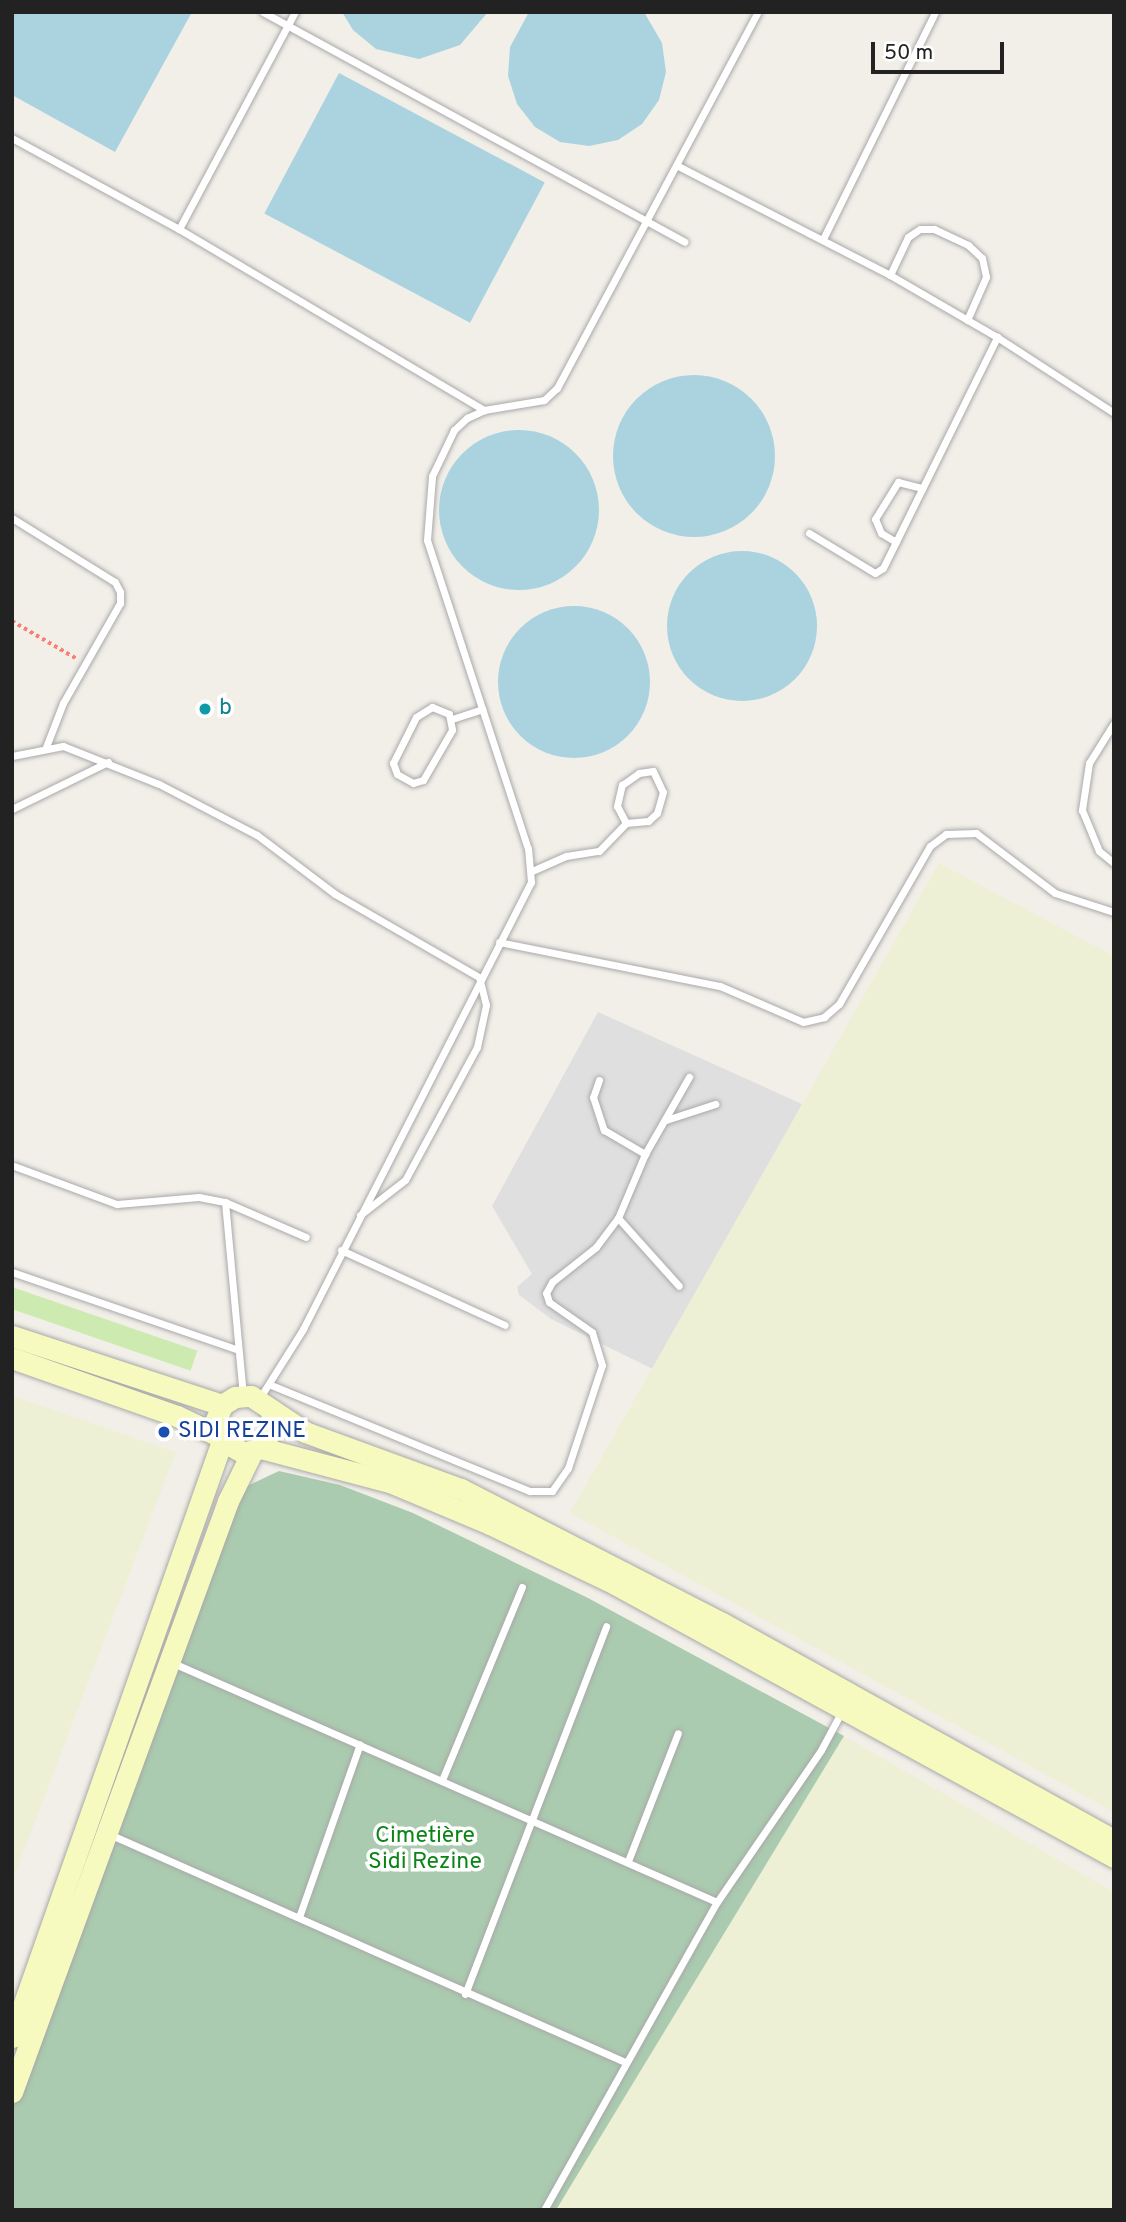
<!DOCTYPE html>
<meta charset="utf-8">
<style>
body{margin:0}
#map{position:relative;width:1126px;height:2222px;overflow:hidden;background:#f2efe9;font-family:Overpass,sans-serif}
div>[style]{position:absolute}
.residential>*{inset:0;background:#e0dfdf}
.farmland>*{inset:0;background:#eef0d5}
.grass>*{inset:0;background:#cdebb0;transform-origin:0 0}
.cemetery>*{inset:0;background:#aacbaf}
.water>*{inset:0;background:#aad3df;transform-origin:0 0}
.round{border-radius:50%}
.path>*{height:3.5px;margin-top:-1.75px;transform-origin:0;background:repeating-linear-gradient(90deg,#fa8072 0 3.5px,transparent 0 7px)}
.roads{filter:drop-shadow(0 0 2px #a9a9a9) drop-shadow(0 0 2px #a9a9a9)}
.lane>*{height:7px;margin:-3.5px;padding:0 3.5px;transform-origin:3.5px;border-radius:3.5px;background:#fff}
.secondary>*{height:21px;margin:-10.5px;padding:0 10.5px;transform-origin:10.5px;border-radius:10.5px;background:#f7fabf}
.dots>*{width:19px;height:19px;translate:-50% -50%;box-sizing:border-box;border:4px solid #fff;border-radius:50%}
span{translate:-50% -50%;white-space:nowrap;text-align:center;line-height:1.15;-webkit-text-stroke:7px #fff;paint-order:stroke}
.culture-label{font-size:23px;color:#0d838f}
.left{translate:0 -50%;text-align:left}
.transit-label{font-size:23px;color:#164399}
.park-label{font-size:23px;color:#0c8416}
.frame{position:absolute;inset:0;border:14px solid #222;pointer-events:none}
.scale{position:absolute;left:871px;top:42px;width:133px;height:32px;box-sizing:border-box;border:4px solid #222;border-top:0;padding-left:9px;font-size:21px;line-height:24px;white-space:nowrap;color:#222;-webkit-text-stroke:5px #fff;paint-order:stroke}
</style>
<div id="map">
<div class="residential">
<i style="clip-path:polygon(598px 1012px,802px 1104px,667px 1376px,551px 1319px,519px 1295px,517px 1287px,532px 1274px,492px 1206px)"></i>
</div>
<div class="farmland">
<i style="clip-path:polygon(939px 863px,1114px 956px,1114px 1812px,570px 1513px)"></i>
<i style="clip-path:polygon(12px 1396px,176px 1452px,12px 1882px)"></i>
<i style="clip-path:polygon(844px 1736px,1114px 1892px,1114px 2210px,556px 2210px)"></i>
</div>
<div class="grass">
<i style="left:12px;top:1287px;width:196px;height:21px;rotate:19deg"></i>
</div>
<div class="cemetery">
<i style="clip-path:polygon(279px 1471px,340px 1485px,413px 1513px,588px 1598px,844px 1736px,556px 2210px,12px 2210px,12px 2100px,243px 1488px)"></i>
</div>
<div class="water">
<i style="clip-path:polygon(12px 12px,192px 12px,115px 152px,12px 95px)"></i>
<i style="clip-path:polygon(342px 12px,488px 12px,460px 45px,419px 59px,376px 49px,353px 30px)"></i>
<i style="clip-path:polygon(529px 12px,644px 12px,662px 43px,666px 72px,659px 100px,642px 124px,618px 140px,589px 146px,560px 142px,535px 127px,517px 104px,508px 76px,510px 47px)"></i>
<i style="left:339px;top:73px;width:233px;height:159px;rotate:28deg"></i>
<i class="round" style="left:613px;top:375px;width:162px;height:162px"></i>
<i class="round" style="left:439px;top:430px;width:160px;height:160px"></i>
<i class="round" style="left:667px;top:551px;width:150px;height:150px"></i>
<i class="round" style="left:498px;top:606px;width:152px;height:152px"></i>
</div>
<div class="path">
<i style="left:12px;top:621px;width:75px;rotate:30.3deg"></i>
</div>
<div class="roads">
<div class="lane">
<i style="left:263px;top:12px;width:480px;rotate:28.6deg"></i>
<i style="left:12px;top:138px;width:190px;rotate:28.6deg"></i>
<i style="left:179px;top:229px;width:355px;rotate:30.7deg"></i>
<i style="left:678px;top:166px;width:238px;rotate:27.2deg"></i>
<i style="left:890px;top:275px;width:124px;rotate:30.1deg"></i>
<i style="left:997px;top:337px;width:140px;rotate:33deg"></i>
<i style="left:179px;top:229px;width:246px;rotate:-61.9deg"></i>
<i style="left:823px;top:239px;width:253px;rotate:-63.7deg"></i>
<i style="left:890px;top:275px;width:42px;rotate:-64.7deg"></i>
<i style="left:908px;top:237px;width:14px;rotate:-34deg"></i>
<i style="left:920px;top:229px;width:14px"></i>
<i style="left:934px;top:229px;width:38px;rotate:25deg"></i>
<i style="left:968px;top:245px;width:19px;rotate:43deg"></i>
<i style="left:982px;top:258px;width:19px;rotate:78deg"></i>
<i style="left:986px;top:277px;width:47px;rotate:113.8deg"></i>
<i style="left:12px;top:518px;width:121px;rotate:31.9deg"></i>
<i style="left:115px;top:582px;width:11px;rotate:63deg"></i>
<i style="left:120px;top:592px;width:11px;rotate:90deg"></i>
<i style="left:120px;top:603px;width:115px;rotate:119.7deg"></i>
<i style="left:63px;top:703px;width:47px;rotate:111.1deg"></i>
<i style="left:809px;top:533px;width:77px;rotate:31.2deg"></i>
<i style="left:875px;top:573px;width:9px;rotate:-32deg"></i>
<i style="left:883px;top:568px;width:258px;rotate:-63.7deg"></i>
<i style="left:896px;top:542px;width:17px;rotate:-149deg"></i>
<i style="left:881px;top:533px;width:15px;rotate:-113deg"></i>
<i style="left:875px;top:519px;width:44px;rotate:-58.1deg"></i>
<i style="left:898px;top:482px;width:25px;rotate:14deg"></i>
<i style="left:432px;top:707px;width:18px;rotate:22deg"></i>
<i style="left:449px;top:714px;width:16px;rotate:79deg"></i>
<i style="left:452px;top:730px;width:58px;rotate:120.1deg"></i>
<i style="left:423px;top:780px;width:10px;rotate:163deg"></i>
<i style="left:413px;top:783px;width:18px;rotate:-151deg"></i>
<i style="left:397px;top:774px;width:12px;rotate:-110deg"></i>
<i style="left:393px;top:763px;width:51px;rotate:-63.4deg"></i>
<i style="left:416px;top:717px;width:19px;rotate:-32deg"></i>
<i style="left:452px;top:719px;width:32px;rotate:-18deg"></i>
<i style="left:1114px;top:723px;width:47px;rotate:122deg"></i>
<i style="left:1089px;top:763px;width:48px;rotate:98.5deg"></i>
<i style="left:1082px;top:810px;width:44px;rotate:67.5deg"></i>
<i style="left:1099px;top:851px;width:19px;rotate:39deg"></i>
<i style="left:12px;top:756px;width:52px;rotate:-11.1deg"></i>
<i style="left:63px;top:746px;width:103px;rotate:21.6deg"></i>
<i style="left:159px;top:784px;width:110px;rotate:27.5deg"></i>
<i style="left:257px;top:835px;width:98px;rotate:37.1deg"></i>
<i style="left:335px;top:894px;width:166px;rotate:30deg"></i>
<i style="left:479px;top:977px;width:29px;rotate:76deg"></i>
<i style="left:486px;top:1005px;width:43px;rotate:102.1deg"></i>
<i style="left:477px;top:1047px;width:151px;rotate:118.4deg"></i>
<i style="left:405px;top:1180px;width:57px;rotate:142.1deg"></i>
<i style="left:653px;top:771px;width:23px;rotate:65deg"></i>
<i style="left:663px;top:792px;width:22px;rotate:106deg"></i>
<i style="left:657px;top:813px;width:12px;rotate:138deg"></i>
<i style="left:648px;top:821px;width:22px;rotate:175deg"></i>
<i style="left:626px;top:823px;width:19px;rotate:-118deg"></i>
<i style="left:617px;top:806px;width:22px;rotate:-77deg"></i>
<i style="left:622px;top:785px;width:21px;rotate:-35deg"></i>
<i style="left:639px;top:773px;width:14px;rotate:-8deg"></i>
<i style="left:12px;top:809px;width:107px;rotate:-26.1deg"></i>
<i style="left:532px;top:871px;width:37px;rotate:-24deg"></i>
<i style="left:566px;top:856px;width:33px;rotate:-9deg"></i>
<i style="left:599px;top:851px;width:39px;rotate:-46deg"></i>
<i style="left:499px;top:942px;width:225px;rotate:11.3deg"></i>
<i style="left:720px;top:986px;width:90px;rotate:23.4deg"></i>
<i style="left:803px;top:1022px;width:22px;rotate:-13deg"></i>
<i style="left:824px;top:1017px;width:20px;rotate:-41deg"></i>
<i style="left:839px;top:1004px;width:182px;rotate:-60.1deg"></i>
<i style="left:930px;top:846px;width:20px;rotate:-37deg"></i>
<i style="left:946px;top:834px;width:30px;rotate:-2deg"></i>
<i style="left:976px;top:833px;width:99px;rotate:37.2deg"></i>
<i style="left:1055px;top:893px;width:62px;rotate:17.9deg"></i>
<i style="left:599px;top:1080px;width:18px;rotate:109deg"></i>
<i style="left:593px;top:1097px;width:35px;rotate:72deg"></i>
<i style="left:604px;top:1130px;width:48px;rotate:30.3deg"></i>
<i style="left:666px;top:1120px;width:52px;rotate:-18.1deg"></i>
<i style="left:14px;top:1166px;width:110px;rotate:20.3deg"></i>
<i style="left:117px;top:1204px;width:82px;rotate:-4.9deg"></i>
<i style="left:199px;top:1197px;width:26px;rotate:11deg"></i>
<i style="left:225px;top:1202px;width:88px;rotate:23.4deg"></i>
<i style="left:225px;top:1202px;width:194px;rotate:84.7deg"></i>
<i style="left:618px;top:1218px;width:91px;rotate:48.1deg"></i>
<i style="left:341px;top:1250px;width:180px;rotate:24.6deg"></i>
<i style="left:12px;top:1272px;width:237px;rotate:19deg"></i>
<i style="left:271px;top:1385px;width:280px;rotate:22.3deg"></i>
<i style="left:530px;top:1491px;width:22px"></i>
<i style="left:552px;top:1491px;width:28px;rotate:-55deg"></i>
<i style="left:568px;top:1468px;width:108px;rotate:-71.7deg"></i>
<i style="left:602px;top:1365px;width:34px;rotate:-107deg"></i>
<i style="left:592px;top:1332px;width:52px;rotate:-145.1deg"></i>
<i style="left:549px;top:1302px;width:9px;rotate:-108deg"></i>
<i style="left:546px;top:1293px;width:13px;rotate:-61deg"></i>
<i style="left:552px;top:1282px;width:56px;rotate:-38.5deg"></i>
<i style="left:596px;top:1247px;width:36px;rotate:-53deg"></i>
<i style="left:618px;top:1218px;width:69px;rotate:-67.1deg"></i>
<i style="left:645px;top:1154px;width:89px;rotate:-60.3deg"></i>
<i style="left:259px;top:1399px;width:83px;rotate:-57.8deg"></i>
<i style="left:303px;top:1329px;width:502px;rotate:-62.98deg"></i>
<i style="left:531px;top:882px;width:33px;rotate:-95deg"></i>
<i style="left:528px;top:849px;width:325px;rotate:-108.1deg"></i>
<i style="left:427px;top:540px;width:64px;rotate:-85.5deg"></i>
<i style="left:432px;top:476px;width:51px;rotate:-64.4deg"></i>
<i style="left:454px;top:430px;width:18px;rotate:-43deg"></i>
<i style="left:467px;top:418px;width:19px;rotate:-25deg"></i>
<i style="left:484px;top:410px;width:61px;rotate:-9.5deg"></i>
<i style="left:544px;top:400px;width:18px;rotate:-43deg"></i>
<i style="left:557px;top:388px;width:426px;rotate:-61.9deg"></i>
<i style="left:173px;top:1663px;width:594px;rotate:23.72deg"></i>
<i style="left:442px;top:1780px;width:209px;rotate:-67.5deg"></i>
<i style="left:109px;top:1834px;width:564px;rotate:23.84deg"></i>
<i style="left:628px;top:1861px;width:137px;rotate:-68.7deg"></i>
<i style="left:299px;top:1917px;width:183px;rotate:-70.6deg"></i>
<i style="left:465px;top:1994px;width:394px;rotate:-69deg"></i>
<i style="left:544px;top:2210px;width:353px;rotate:-60.7deg"></i>
<i style="left:717px;top:1902px;width:184px;rotate:-55.6deg"></i>
<i style="left:821px;top:1750px;width:47px;rotate:-61.8deg"></i>
</div>
<div class="secondary">
<i style="left:12px;top:1336px;width:221px;rotate:18.2deg"></i>
<i style="left:12px;top:1358px;width:175px;rotate:19.4deg"></i>
<i style="left:177px;top:1416px;width:47px;rotate:25.5deg"></i>
<i style="left:271px;top:1411px;width:16px;rotate:83deg"></i>
<i style="left:273px;top:1427px;width:24px;rotate:120deg"></i>
<i style="left:261px;top:1448px;width:18px;rotate:164deg"></i>
<i style="left:244px;top:1453px;width:25px;rotate:-151deg"></i>
<i style="left:222px;top:1441px;width:22px;rotate:-106deg"></i>
<i style="left:216px;top:1420px;width:16px;rotate:-68deg"></i>
<i style="left:222px;top:1405px;width:15px;rotate:-32deg"></i>
<i style="left:235px;top:1397px;width:16px;rotate:-4deg"></i>
<i style="left:251px;top:1396px;width:65px;rotate:33.7deg"></i>
<i style="left:305px;top:1432px;width:166px;rotate:20.1deg"></i>
<i style="left:461px;top:1489px;width:293px;rotate:27.2deg"></i>
<i style="left:722px;top:1623px;width:448px;rotate:29deg"></i>
<i style="left:261px;top:1448px;width:133px;rotate:14.8deg"></i>
<i style="left:390px;top:1482px;width:108px;rotate:22.8deg"></i>
<i style="left:490px;top:1524px;width:139px;rotate:25.6deg"></i>
<i style="left:615px;top:1584px;width:569px;rotate:28.68deg"></i>
<i style="left:12px;top:2037px;width:632px;rotate:-70.59deg"></i>
<i style="left:12px;top:2092px;width:629px;rotate:-69.92deg"></i>
<i style="left:228px;top:1501px;width:55px;rotate:-63.9deg"></i>
</div>
</div>
<div class="dots">
<i style="left:205px;top:709px;background:#0f9aa8"></i>
<i style="left:164px;top:1432px;background:#1a4fb4"></i>
</div>
<div class="culture-label">
<span class="left" style="left:219px;top:709px">b</span>
</div>
<div class="transit-label">
<span class="left" style="left:178px;top:1432px">SIDI REZINE</span>
</div>
<div class="park-label">
<span style="left:425px;top:1850px">Cimetière<br>Sidi Rezine</span>
</div>
<div class="frame"></div>
<div class="scale">50 m</div>
</div>
